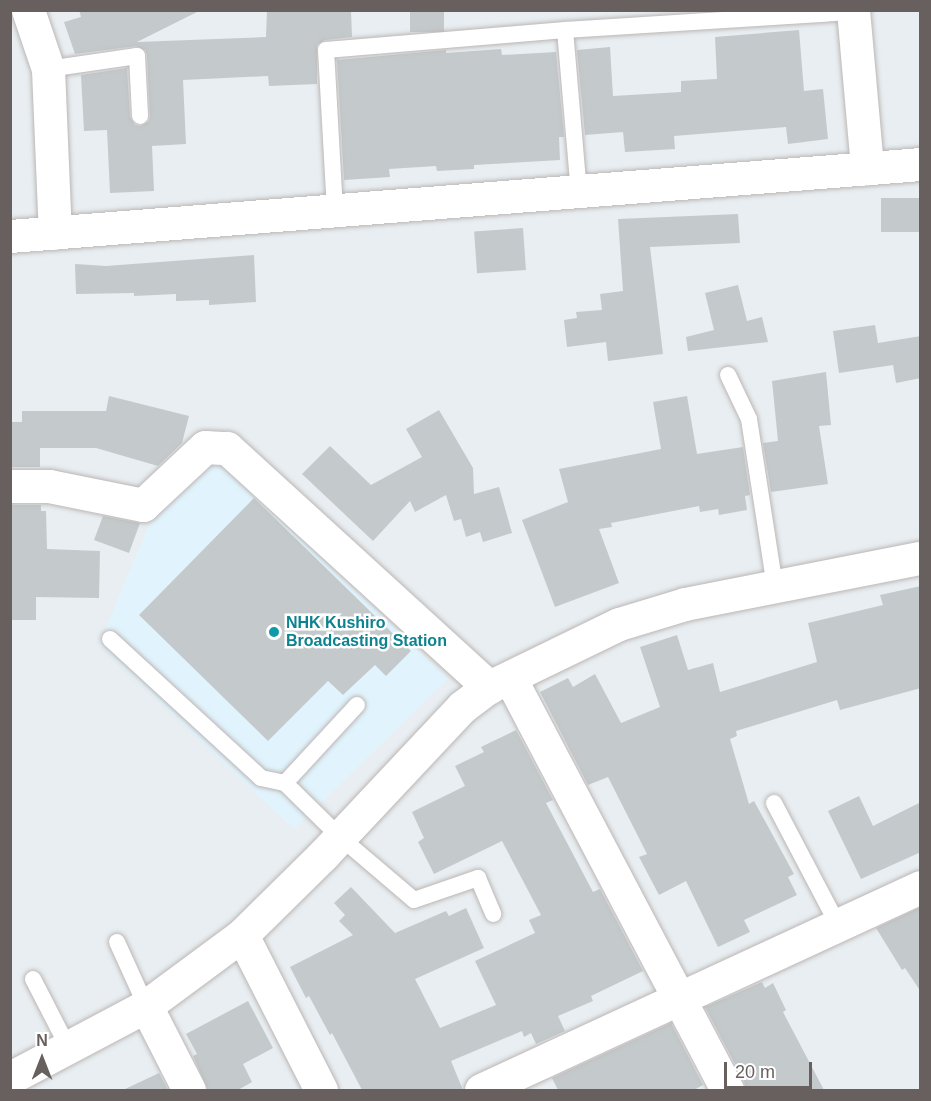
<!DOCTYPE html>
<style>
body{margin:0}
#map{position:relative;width:931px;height:1101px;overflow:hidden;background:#e8eef1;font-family:Arial,sans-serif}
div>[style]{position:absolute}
.commercial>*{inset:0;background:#e1f4fd}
.building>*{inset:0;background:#c4cacc;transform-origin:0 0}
.roads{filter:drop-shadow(0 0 2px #bcb6b5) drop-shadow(0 0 2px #bcb6b5)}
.service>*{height:16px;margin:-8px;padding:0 8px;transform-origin:8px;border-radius:8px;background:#fff}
.minor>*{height:33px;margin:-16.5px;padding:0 16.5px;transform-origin:16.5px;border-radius:16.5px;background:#fff}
.tertiary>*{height:33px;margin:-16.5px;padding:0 16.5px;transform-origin:16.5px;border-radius:16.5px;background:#fff}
.dots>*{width:16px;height:16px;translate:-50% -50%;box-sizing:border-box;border:3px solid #fff;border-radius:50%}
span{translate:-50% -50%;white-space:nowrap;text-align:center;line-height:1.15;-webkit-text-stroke:5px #fff;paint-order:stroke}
.culture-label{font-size:16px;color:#0d838f;font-weight:700}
.left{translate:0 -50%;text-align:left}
.frame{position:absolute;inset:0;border:12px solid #68605f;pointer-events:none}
.north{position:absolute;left:12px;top:1029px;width:60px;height:60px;-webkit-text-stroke:4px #fff;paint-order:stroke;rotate:0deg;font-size:16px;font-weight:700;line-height:24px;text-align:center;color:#68605f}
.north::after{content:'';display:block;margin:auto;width:21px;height:27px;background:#68605f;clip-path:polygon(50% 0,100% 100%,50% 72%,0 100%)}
.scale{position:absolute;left:724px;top:1062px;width:88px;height:27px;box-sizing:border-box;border:3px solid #68605f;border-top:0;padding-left:8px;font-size:18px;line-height:21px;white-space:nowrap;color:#68605f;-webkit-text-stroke:4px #fff;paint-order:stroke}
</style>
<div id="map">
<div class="commercial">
<i style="clip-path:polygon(218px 458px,448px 679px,294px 829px,99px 645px,154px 513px)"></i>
</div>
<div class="building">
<i style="clip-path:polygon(79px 10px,201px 10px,137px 42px,266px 37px,267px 10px,351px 10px,352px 37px,325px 40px,317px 45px,317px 84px,269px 86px,268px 76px,183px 80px,186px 144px,152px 146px,154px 191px,110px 193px,107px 130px,84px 131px,81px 75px,127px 68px,130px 117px,135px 125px,141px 126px,149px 121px,150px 116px,147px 55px,145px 50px,136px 46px,75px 54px,64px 22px,81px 17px)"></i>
<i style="left:410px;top:10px;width:34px;height:22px"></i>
<i style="clip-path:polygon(799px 30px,804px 91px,823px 89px,828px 139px,788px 144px,786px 127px,674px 136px,675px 149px,625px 152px,623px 132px,585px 135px,577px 50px,610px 47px,613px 96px,681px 92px,681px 81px,717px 79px,715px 37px)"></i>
<i style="clip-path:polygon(501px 49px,502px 55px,556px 52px,564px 137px,559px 137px,560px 160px,474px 165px,474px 169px,437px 171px,436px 166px,389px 169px,390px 177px,344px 180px,337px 60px,446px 50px,446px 53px)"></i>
<i style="left:921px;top:198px;width:34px;height:40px;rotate:90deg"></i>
<i style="clip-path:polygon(738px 214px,740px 243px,650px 247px,663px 354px,608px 361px,606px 342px,567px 347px,564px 320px,577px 318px,576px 312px,602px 310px,600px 294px,623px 291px,618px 219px)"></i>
<i style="left:523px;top:228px;width:42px;height:49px;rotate:86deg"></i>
<i style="clip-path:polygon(254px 255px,256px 302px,209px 305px,209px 300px,176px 301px,176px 294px,134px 296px,134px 293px,76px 294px,75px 264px,106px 266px)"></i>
<i style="clip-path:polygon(738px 285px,747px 321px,762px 317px,768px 342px,688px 351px,686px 337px,714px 330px,705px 293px)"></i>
<i style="clip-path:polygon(875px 325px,878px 343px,921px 336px,921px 378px,896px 383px,893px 365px,839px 373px,833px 331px)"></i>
<i style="clip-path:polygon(826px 372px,831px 425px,819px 426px,828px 484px,771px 492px,763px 443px,778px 441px,772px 381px)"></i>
<i style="clip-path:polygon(109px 396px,189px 416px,182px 443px,158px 466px,96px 448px,40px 448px,40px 467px,10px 467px,10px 422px,22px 422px,22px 411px,106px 411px)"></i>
<i style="clip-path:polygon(687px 396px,697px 454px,743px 447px,750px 495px,745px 496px,747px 510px,719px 515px,718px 509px,700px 512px,699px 506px,611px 523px,612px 527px,599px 529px,619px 583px,555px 607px,522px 520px,568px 502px,559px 469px,661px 449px,653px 402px)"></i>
<i style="clip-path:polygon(439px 410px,473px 468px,474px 494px,499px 487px,512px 533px,483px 542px,480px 532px,466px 537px,461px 519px,454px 521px,446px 495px,415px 512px,410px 501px,373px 541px,302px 474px,330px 446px,371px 485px,422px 457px,406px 429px)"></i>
<i style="clip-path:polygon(254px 498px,411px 651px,386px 676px,375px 665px,343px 695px,328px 681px,268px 741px,139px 615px)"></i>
<i style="clip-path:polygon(10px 505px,41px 505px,41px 511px,46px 511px,47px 549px,100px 551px,99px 598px,36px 597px,36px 620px,10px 620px)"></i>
<i style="clip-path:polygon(103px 516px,140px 523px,129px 553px,94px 540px)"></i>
<i style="clip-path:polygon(921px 586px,921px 688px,840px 710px,837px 700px,736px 731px,737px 736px,730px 739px,749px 804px,754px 801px,794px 874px,788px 877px,797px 895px,744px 920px,750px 932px,718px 947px,686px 881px,659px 895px,639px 857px,647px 854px,608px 777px,588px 785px,540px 692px,568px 678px,573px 687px,595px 674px,621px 723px,660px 707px,640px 647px,677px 635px,688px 670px,713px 663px,720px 692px,817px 662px,808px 623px,883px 605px,880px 595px)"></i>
<i style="clip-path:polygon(516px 730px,553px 800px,546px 803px,593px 892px,600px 889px,643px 971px,591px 996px,593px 1001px,558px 1016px,565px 1031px,536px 1044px,531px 1033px,524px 1037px,522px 1031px,451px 1061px,463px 1090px,362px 1090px,332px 1033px,330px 1035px,309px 996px,306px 998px,290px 967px,353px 935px,339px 921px,345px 915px,334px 903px,351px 887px,395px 933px,446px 911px,449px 916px,466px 908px,484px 948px,415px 979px,440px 1028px,496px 1005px,475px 961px,535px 933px,529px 920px,541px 915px,502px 841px,434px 874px,418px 842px,424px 838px,412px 812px,465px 786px,455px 766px,484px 752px,481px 747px)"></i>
<i style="clip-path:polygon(859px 796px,873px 826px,921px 802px,921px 852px,861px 879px,828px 811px)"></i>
<i style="clip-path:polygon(921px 907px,921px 992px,905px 968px,902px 970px,876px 928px)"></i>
<i style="clip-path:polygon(762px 982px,765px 988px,773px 983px,786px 1010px,783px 1012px,824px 1090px,746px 1090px,744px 1081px,705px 1007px)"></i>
<i style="clip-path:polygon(248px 1001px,273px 1048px,243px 1064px,252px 1082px,238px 1090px,208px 1090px,193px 1056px,197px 1054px,186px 1034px)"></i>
<i style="clip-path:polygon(671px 1023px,703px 1085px,694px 1090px,558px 1090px,552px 1078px)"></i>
<i style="clip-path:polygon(159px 1073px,168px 1090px,123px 1090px)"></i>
</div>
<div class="roads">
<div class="service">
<i style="left:565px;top:30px;width:163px;rotate:85.1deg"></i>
<i style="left:48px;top:69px;width:90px;rotate:-8.3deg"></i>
<i style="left:137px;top:56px;width:60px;rotate:87.1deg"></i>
<i style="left:335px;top:211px;width:161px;rotate:-93.2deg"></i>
<i style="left:326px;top:50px;width:240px;rotate:-4.8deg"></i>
<i style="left:565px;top:30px;width:289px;rotate:-3.6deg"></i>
<i style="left:728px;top:375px;width:49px;rotate:64.5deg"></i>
<i style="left:749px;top:419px;width:170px;rotate:81.2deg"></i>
<i style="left:110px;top:639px;width:205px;rotate:42.6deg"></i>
<i style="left:261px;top:778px;width:25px;rotate:12deg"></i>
<i style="left:285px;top:783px;width:77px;rotate:44.5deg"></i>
<i style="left:340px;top:837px;width:97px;rotate:40.4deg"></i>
<i style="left:414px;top:900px;width:68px;rotate:-19deg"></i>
<i style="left:478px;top:878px;width:39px;rotate:67deg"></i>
<i style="left:285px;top:783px;width:106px;rotate:-47.3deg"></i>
<i style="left:774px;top:803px;width:138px;rotate:62.3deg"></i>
<i style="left:117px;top:942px;width:70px;rotate:65.6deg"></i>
<i style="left:33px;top:979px;width:76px;rotate:62.8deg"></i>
</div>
<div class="minor">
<i style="left:28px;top:10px;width:62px;rotate:71.3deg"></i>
<i style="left:48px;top:69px;width:164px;rotate:87.6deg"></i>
<i style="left:853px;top:10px;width:159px;rotate:84.9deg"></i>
<i style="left:10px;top:486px;width:39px"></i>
<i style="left:49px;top:486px;width:96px;rotate:11.4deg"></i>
<i style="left:143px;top:505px;width:85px;rotate:-43.1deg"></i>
<i style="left:205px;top:447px;width:22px;rotate:3deg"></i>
<i style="left:227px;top:448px;width:355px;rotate:42.4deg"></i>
<i style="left:510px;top:678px;width:466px;rotate:62.2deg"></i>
<i style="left:242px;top:935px;width:174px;rotate:63deg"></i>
<i style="left:146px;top:1006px;width:94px;rotate:62.9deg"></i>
<i style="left:481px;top:1090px;width:484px;rotate:-24.8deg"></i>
</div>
<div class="tertiary">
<i style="left:10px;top:236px;width:913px;rotate:-4.52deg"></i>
<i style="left:10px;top:1078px;width:154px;rotate:-27.9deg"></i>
<i style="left:146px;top:1006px;width:119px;rotate:-36.5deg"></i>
<i style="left:242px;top:935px;width:114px;rotate:-44.6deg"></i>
<i style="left:323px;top:855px;width:203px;rotate:-46.8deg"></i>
<i style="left:462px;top:707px;width:34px;rotate:-37deg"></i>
<i style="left:489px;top:687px;width:144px;rotate:-25.9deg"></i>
<i style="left:619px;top:624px;width:69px;rotate:-16.9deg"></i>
<i style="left:685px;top:604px;width:239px;rotate:-11.1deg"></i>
</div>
</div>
<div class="dots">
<i style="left:274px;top:632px;background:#0f9aa8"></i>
</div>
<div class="culture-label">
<span class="left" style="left:286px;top:632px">NHK Kushiro<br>Broadcasting Station</span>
</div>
<div class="frame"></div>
<div class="north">N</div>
<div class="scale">20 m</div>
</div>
